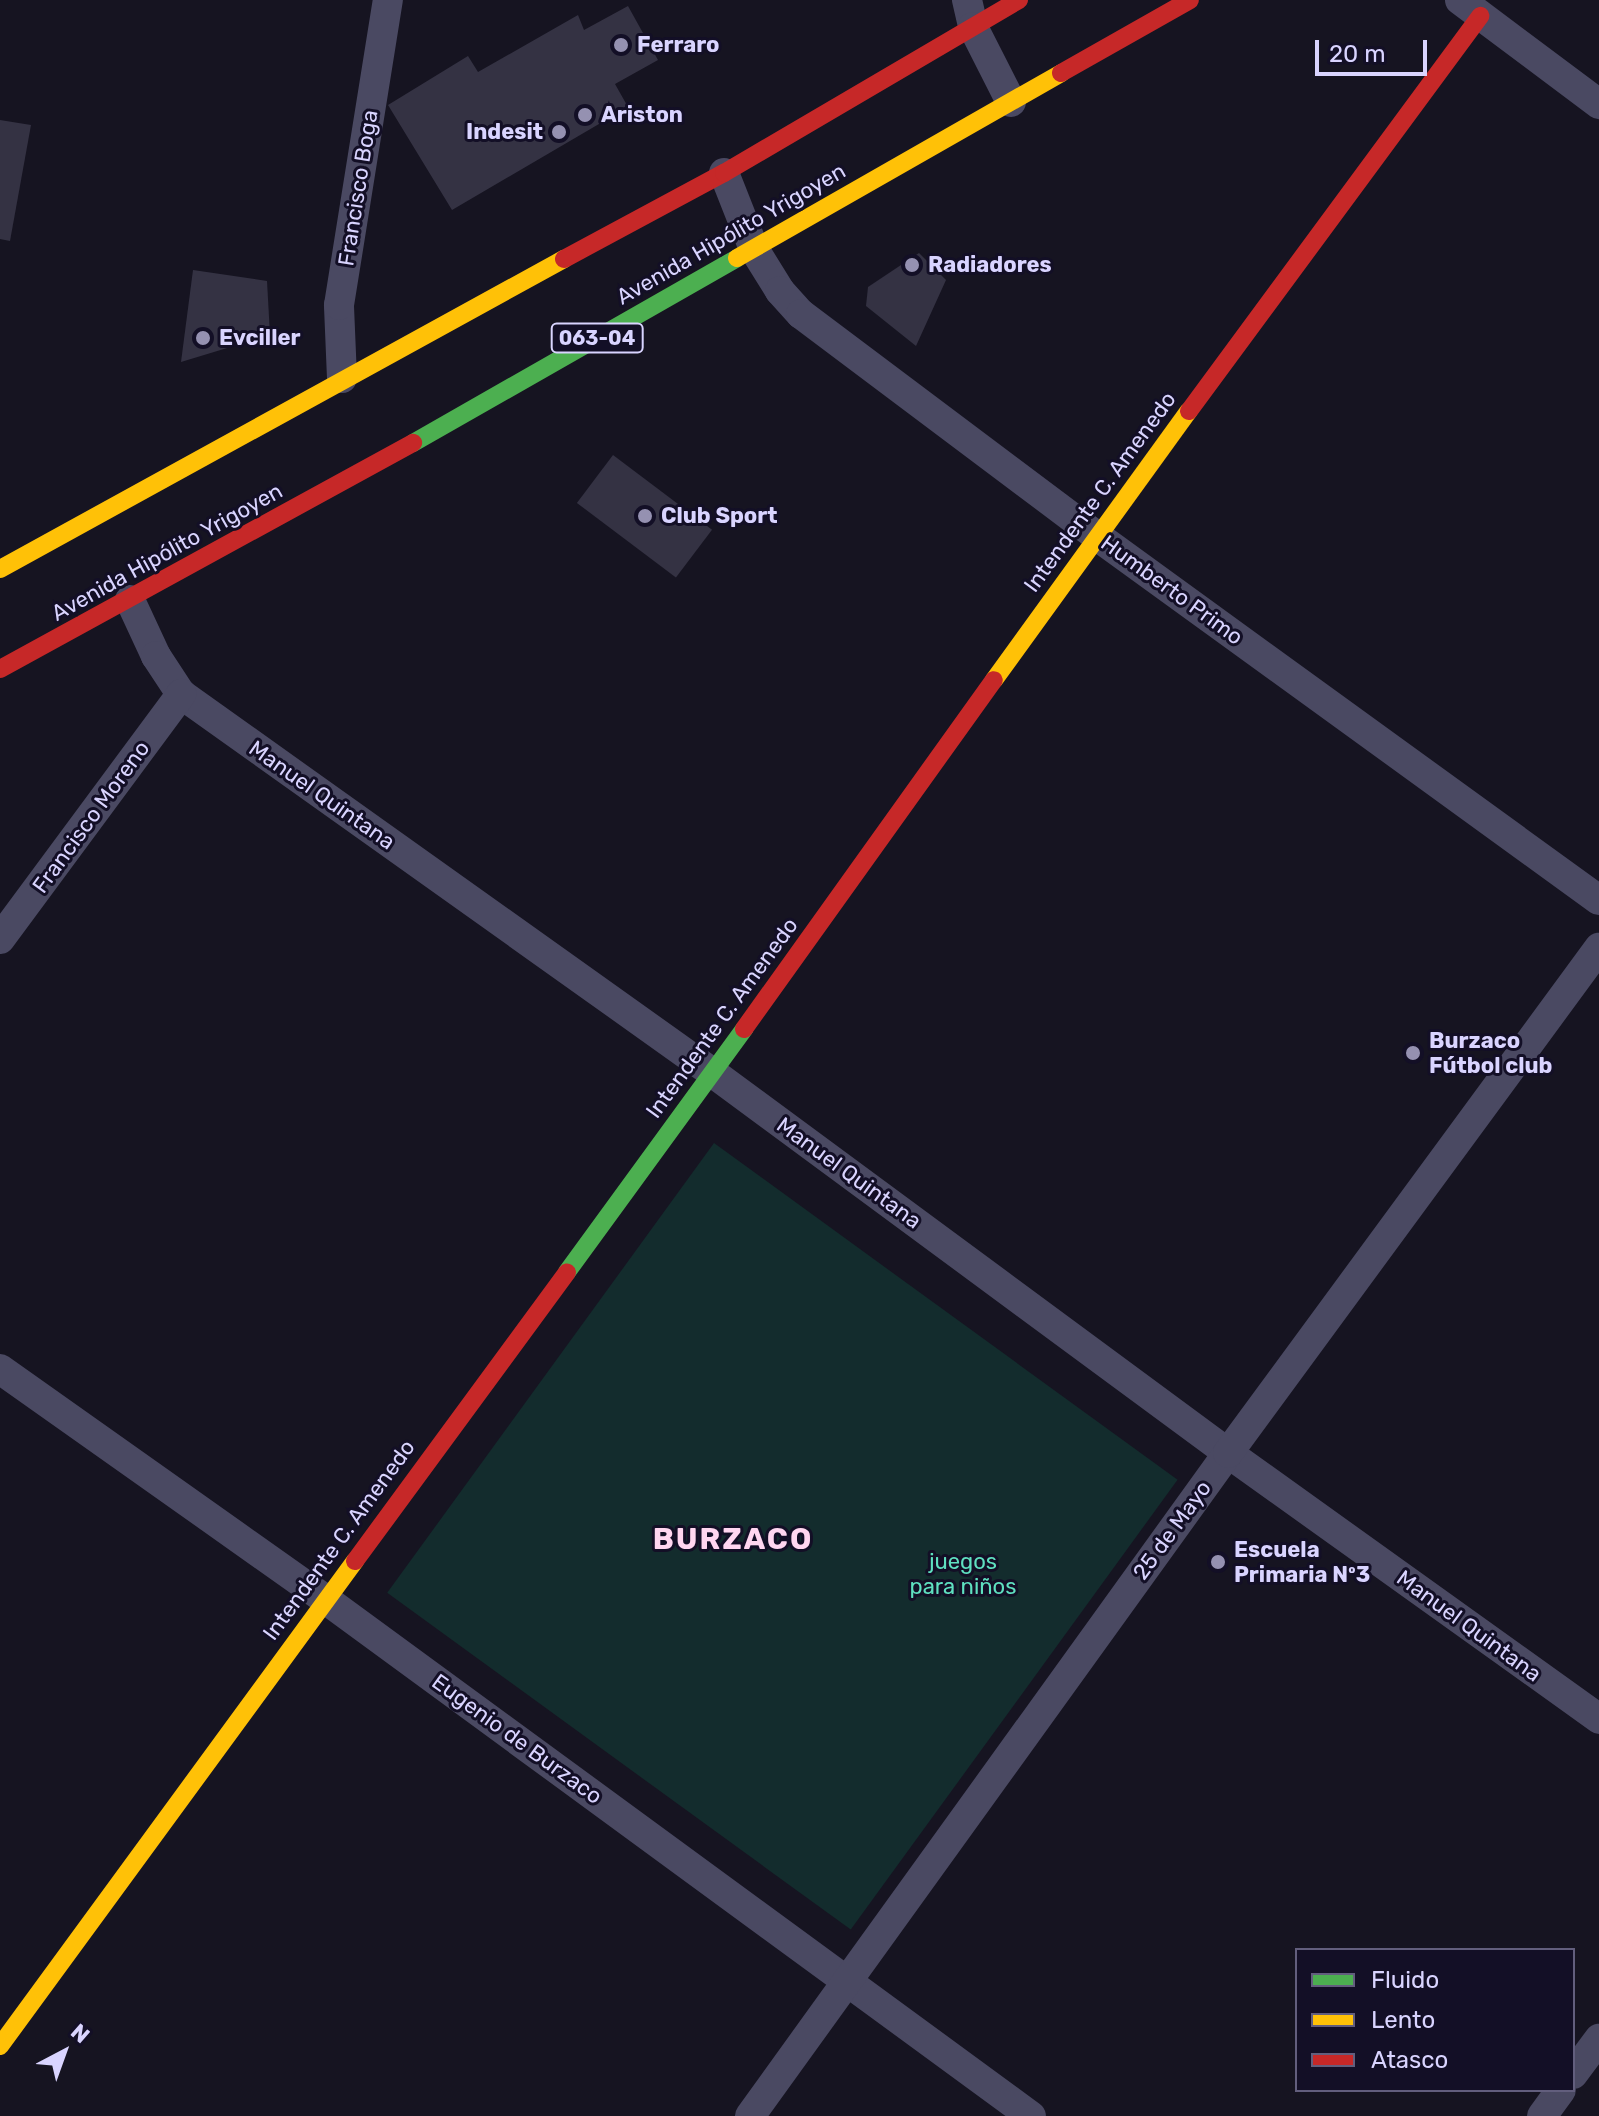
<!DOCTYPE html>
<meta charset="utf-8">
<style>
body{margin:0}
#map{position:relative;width:1599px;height:2116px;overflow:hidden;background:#161421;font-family:Rubik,sans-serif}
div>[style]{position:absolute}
.green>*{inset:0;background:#132c2d;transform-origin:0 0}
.building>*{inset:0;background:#343243;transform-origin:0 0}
.street>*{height:30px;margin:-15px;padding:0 15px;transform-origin:15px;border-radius:15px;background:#4a4962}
.fast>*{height:18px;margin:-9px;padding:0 9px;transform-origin:9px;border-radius:9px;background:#4caf50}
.slow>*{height:18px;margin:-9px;padding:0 9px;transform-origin:9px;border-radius:9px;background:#ffc107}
.jam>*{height:18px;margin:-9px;padding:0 9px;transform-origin:9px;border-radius:9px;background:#c62828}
.dots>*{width:22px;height:22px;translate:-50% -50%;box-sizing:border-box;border:4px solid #130f26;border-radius:50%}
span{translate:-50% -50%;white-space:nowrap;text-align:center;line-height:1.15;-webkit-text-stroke:6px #130f26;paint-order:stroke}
.shield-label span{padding:2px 6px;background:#130f26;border:2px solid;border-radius:6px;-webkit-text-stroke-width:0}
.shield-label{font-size:20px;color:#d9d4ff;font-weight:700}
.poi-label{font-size:22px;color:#d9d4ff;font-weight:700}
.left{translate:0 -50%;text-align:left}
.right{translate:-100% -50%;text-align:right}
.street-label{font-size:22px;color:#d9d4ff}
.park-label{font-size:22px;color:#5fe0c0}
.district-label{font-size:30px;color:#ffd6f0;font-weight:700;letter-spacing:2px}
.legend{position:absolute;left:1295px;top:1948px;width:280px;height:144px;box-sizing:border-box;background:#130f26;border:2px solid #625e7d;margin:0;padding:10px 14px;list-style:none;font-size:24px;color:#d9d4ff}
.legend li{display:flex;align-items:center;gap:16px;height:40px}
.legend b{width:40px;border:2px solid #625e7d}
.north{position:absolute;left:24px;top:2012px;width:80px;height:80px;-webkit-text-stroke:6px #130f26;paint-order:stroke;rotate:41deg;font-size:22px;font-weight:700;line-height:32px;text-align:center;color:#d9d4ff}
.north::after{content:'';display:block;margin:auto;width:28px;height:36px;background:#d9d4ff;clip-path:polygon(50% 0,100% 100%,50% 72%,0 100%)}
.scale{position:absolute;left:1315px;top:40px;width:112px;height:36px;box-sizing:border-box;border:4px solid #d9d4ff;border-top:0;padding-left:10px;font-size:24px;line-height:28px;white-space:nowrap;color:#d9d4ff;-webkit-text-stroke:6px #130f26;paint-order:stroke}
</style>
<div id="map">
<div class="green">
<i style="left:714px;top:1143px;width:573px;height:556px;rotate:36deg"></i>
</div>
<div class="building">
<i style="clip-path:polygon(628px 6px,658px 60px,615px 84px,628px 107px,452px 210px,388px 105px,468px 56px,478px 72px,578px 15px,584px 30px)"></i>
<i style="clip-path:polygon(0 120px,31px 125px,10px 241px,0 239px)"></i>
<i style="clip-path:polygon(919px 253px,946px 280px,916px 346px,866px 306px,868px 287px)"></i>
<i style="clip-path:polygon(193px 270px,267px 281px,270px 335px,181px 362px)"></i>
<i style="left:613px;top:455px;width:124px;height:60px;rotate:37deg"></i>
</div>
<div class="street">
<i style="left:967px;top:0;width:28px;rotate:77deg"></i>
<i style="left:973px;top:27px;width:84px;rotate:63.1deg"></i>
<i style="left:1460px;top:0;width:174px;rotate:36.8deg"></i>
<i style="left:724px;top:173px;width:82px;rotate:68.5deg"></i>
<i style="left:754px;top:249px;width:49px;rotate:58.2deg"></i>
<i style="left:780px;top:291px;width:31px;rotate:48deg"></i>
<i style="left:801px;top:314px;width:370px;rotate:36.9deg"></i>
<i style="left:1097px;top:536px;width:620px;rotate:35.95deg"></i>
<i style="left:342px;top:378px;width:73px;rotate:-92.4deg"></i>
<i style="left:339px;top:305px;width:309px;rotate:-80.9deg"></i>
<i style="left:130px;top:600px;width:62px;rotate:65.1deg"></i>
<i style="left:156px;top:656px;width:45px;rotate:56.7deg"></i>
<i style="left:181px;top:694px;width:653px;rotate:35.47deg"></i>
<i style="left:713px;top:1073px;width:640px;rotate:36.42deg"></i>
<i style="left:1228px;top:1453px;width:457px;rotate:35.6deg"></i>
<i style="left:0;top:939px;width:305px;rotate:-53.5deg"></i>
<i style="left:0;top:1369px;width:398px;rotate:35.3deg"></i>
<i style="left:325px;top:1599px;width:875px;rotate:36.22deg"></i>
<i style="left:1573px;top:2074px;width:44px;rotate:-53.4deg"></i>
<i style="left:750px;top:2116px;width:817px;rotate:-54.21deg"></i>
<i style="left:1228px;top:1453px;width:627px;rotate:-53.7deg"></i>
<i style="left:1542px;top:2116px;width:32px;rotate:-54deg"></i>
</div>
<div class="fast">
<i style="left:413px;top:443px;width:373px;rotate:-29.7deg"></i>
<i style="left:567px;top:1272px;width:301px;rotate:-53.9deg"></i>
</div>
<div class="slow">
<i style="left:737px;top:258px;width:373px;rotate:-29.7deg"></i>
<i style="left:0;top:569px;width:644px;rotate:-28.8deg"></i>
<i style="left:994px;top:680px;width:332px;rotate:-54.1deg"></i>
<i style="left:0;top:2046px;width:601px;rotate:-53.8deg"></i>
</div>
<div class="jam">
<i style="left:1061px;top:73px;width:148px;rotate:-29.5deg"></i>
<i style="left:564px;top:259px;width:182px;rotate:-28.3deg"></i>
<i style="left:724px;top:173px;width:342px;rotate:-30.4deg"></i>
<i style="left:1189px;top:411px;width:491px;rotate:-53.6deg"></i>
<i style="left:0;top:669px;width:471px;rotate:-28.7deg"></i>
<i style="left:744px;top:1029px;width:429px;rotate:-54.4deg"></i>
<i style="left:355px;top:1561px;width:358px;rotate:-53.7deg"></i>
</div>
<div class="dots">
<i style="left:621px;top:45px;background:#9591b1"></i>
<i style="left:585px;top:115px;background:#9591b1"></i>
<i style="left:559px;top:132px;background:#9591b1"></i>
<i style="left:912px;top:265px;background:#9591b1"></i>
<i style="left:203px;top:338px;background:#9591b1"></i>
<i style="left:645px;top:516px;background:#9591b1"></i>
<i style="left:1413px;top:1053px;background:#9591b1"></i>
<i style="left:1218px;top:1562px;background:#9591b1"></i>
</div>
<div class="shield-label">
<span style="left:597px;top:338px">063-04</span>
</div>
<div class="poi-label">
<span class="left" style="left:637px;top:45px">Ferraro</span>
<span class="left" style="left:601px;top:115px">Ariston</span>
<span class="right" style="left:543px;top:132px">Indesit</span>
<span class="left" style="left:928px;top:265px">Radiadores</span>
<span class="left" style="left:219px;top:338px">Evciller</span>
<span class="left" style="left:661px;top:516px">Club Sport</span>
<span class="left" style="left:1429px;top:1053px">Burzaco<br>Fútbol club</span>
<span class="left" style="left:1234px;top:1562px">Escuela<br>Primaria Nº3</span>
</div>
<div class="street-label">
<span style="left:358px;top:188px;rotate:-81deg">Francisco Boga</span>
<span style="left:731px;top:234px;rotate:-30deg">Avenida Hipólito Yrigoyen</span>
<span style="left:1100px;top:492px;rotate:-54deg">Intendente C. Amenedo</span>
<span style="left:167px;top:552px;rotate:-29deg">Avenida Hipólito Yrigoyen</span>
<span style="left:1172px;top:590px;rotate:36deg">Humberto Primo</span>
<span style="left:322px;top:795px;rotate:35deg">Manuel Quintana</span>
<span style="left:91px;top:817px;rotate:-54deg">Francisco Moreno</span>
<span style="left:722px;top:1018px;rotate:-54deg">Intendente C. Amenedo</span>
<span style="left:849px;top:1173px;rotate:36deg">Manuel Quintana</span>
<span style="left:1172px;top:1530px;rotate:-54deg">25 de Mayo</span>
<span style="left:339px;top:1540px;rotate:-54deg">Intendente C. Amenedo</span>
<span style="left:1469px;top:1626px;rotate:36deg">Manuel Quintana</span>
<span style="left:517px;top:1739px;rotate:36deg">Eugenio de Burzaco</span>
</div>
<div class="park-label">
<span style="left:963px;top:1574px">juegos<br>para niños</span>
</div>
<div class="district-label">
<span style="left:733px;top:1539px">BURZACO</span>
</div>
<ul class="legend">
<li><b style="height:10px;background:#4caf50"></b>Fluido</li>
<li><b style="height:10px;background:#ffc107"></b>Lento</li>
<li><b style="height:10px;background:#c62828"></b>Atasco</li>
</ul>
<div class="north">N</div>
<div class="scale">20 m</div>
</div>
